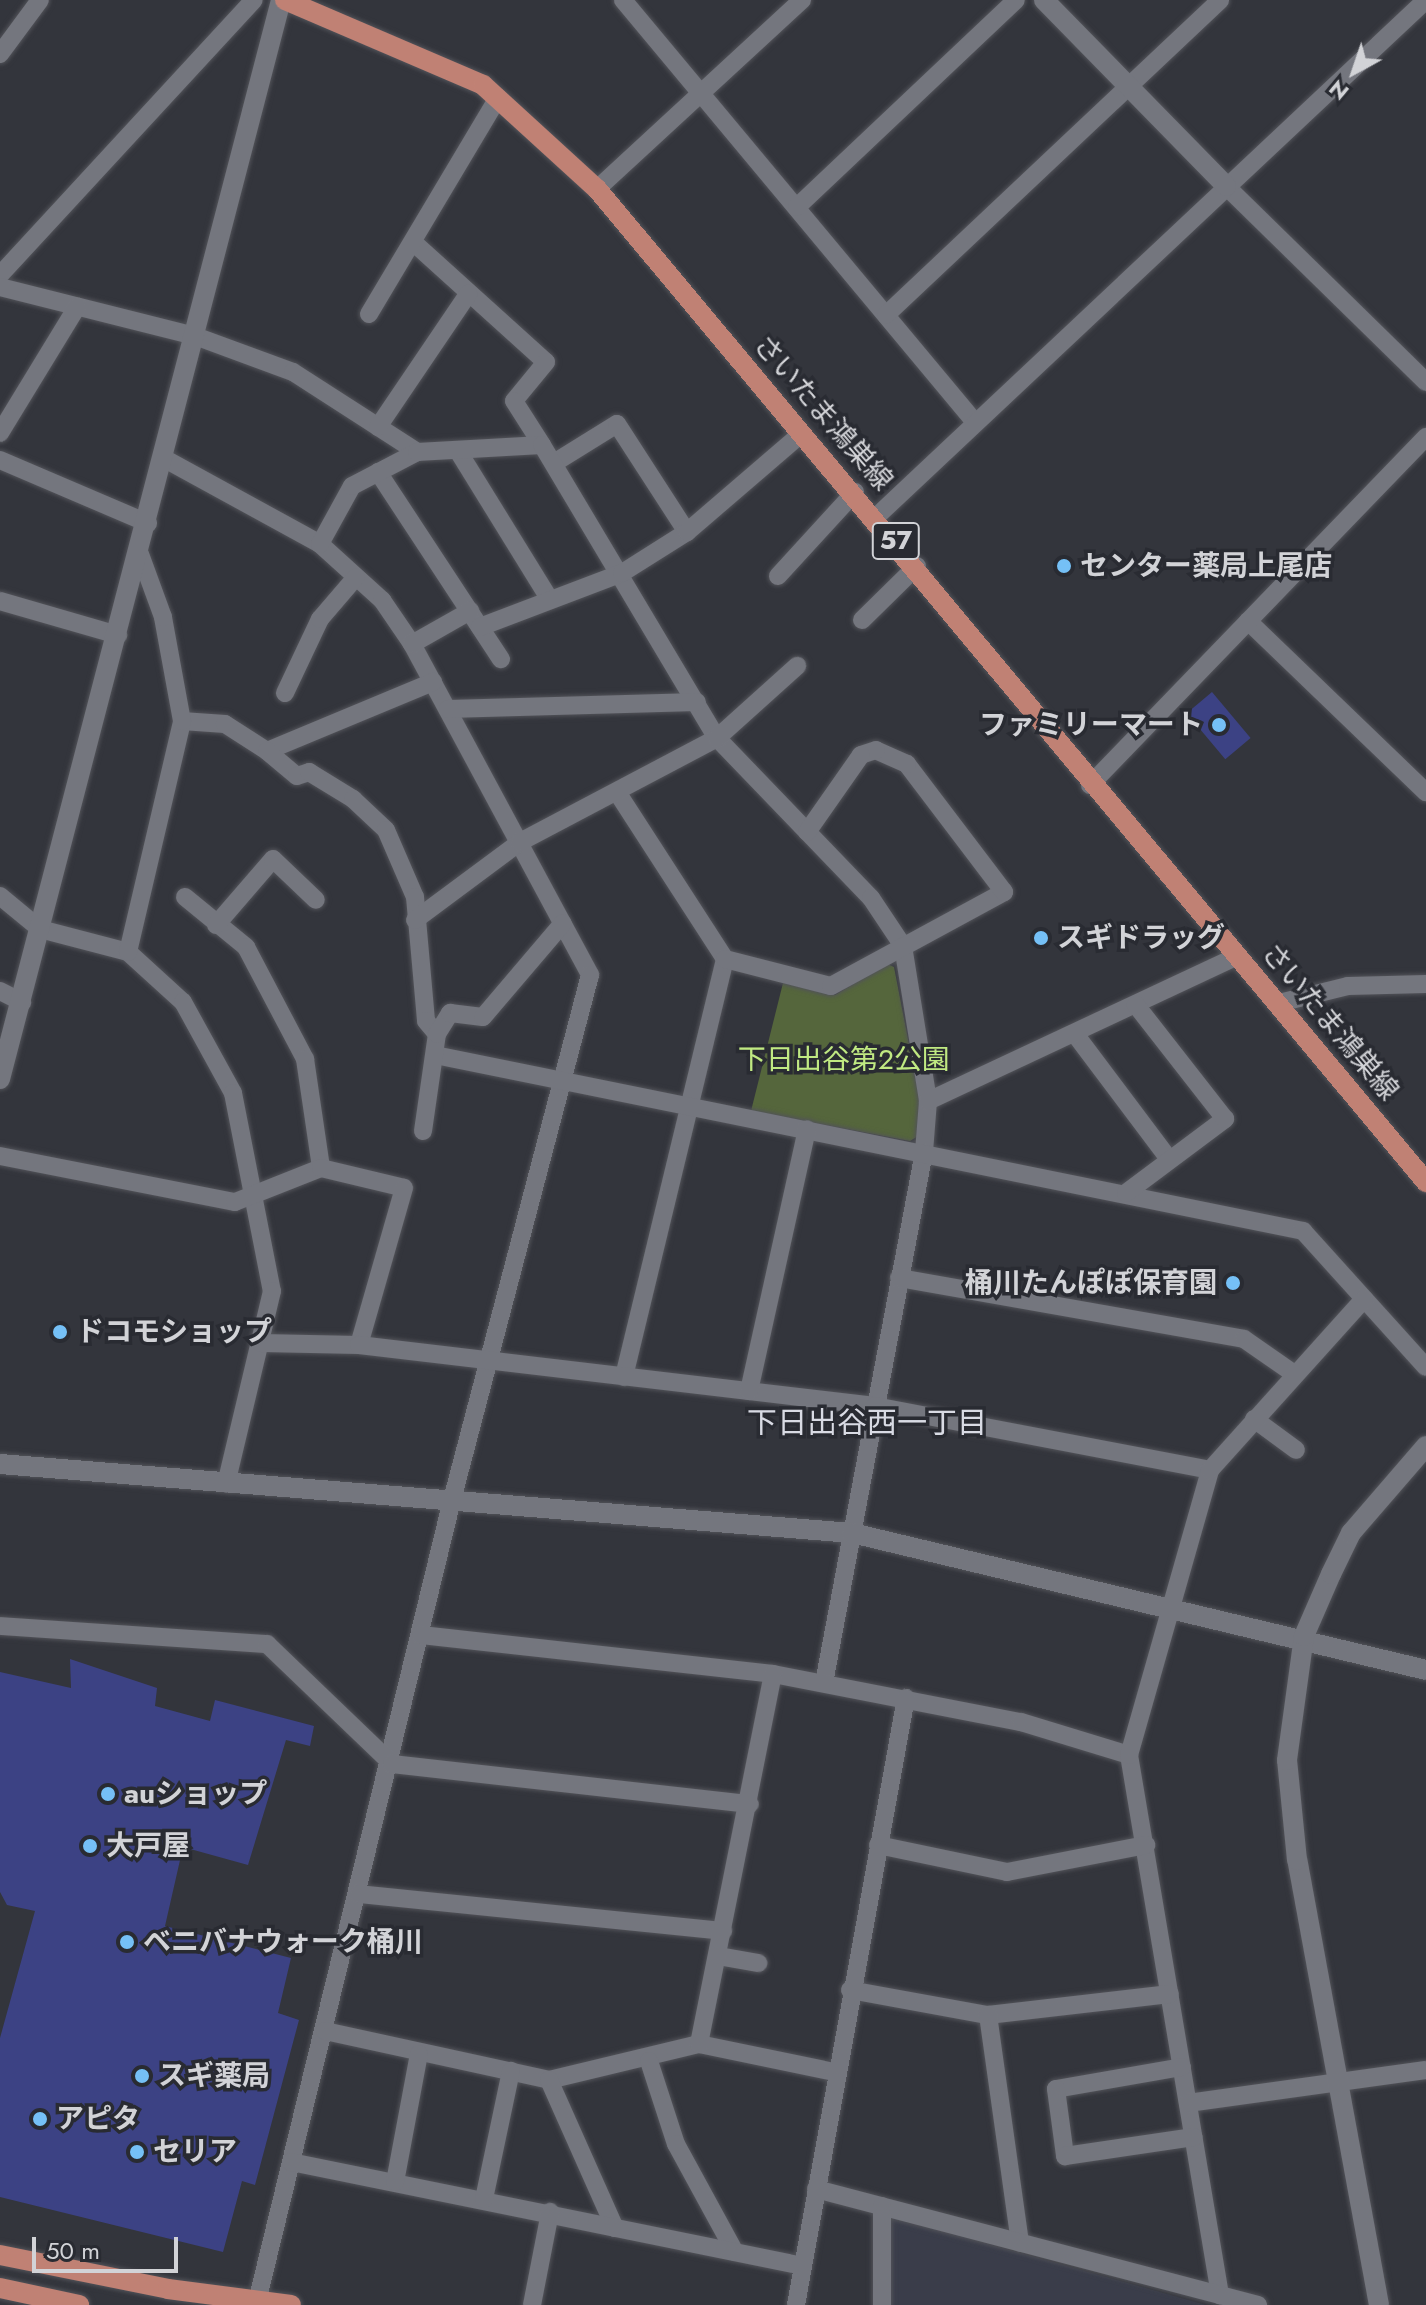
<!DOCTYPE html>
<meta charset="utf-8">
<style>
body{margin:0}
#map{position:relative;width:1426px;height:2305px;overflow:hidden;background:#33353c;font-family:Jost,"Noto Sans JP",sans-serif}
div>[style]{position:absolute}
.built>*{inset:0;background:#3a3d4a}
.green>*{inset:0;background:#55663c}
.building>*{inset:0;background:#3c4284;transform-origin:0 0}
.roads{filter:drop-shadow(0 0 2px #525359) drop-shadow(0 0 2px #525359)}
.street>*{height:18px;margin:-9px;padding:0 9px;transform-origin:9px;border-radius:9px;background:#74767e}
.secondary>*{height:20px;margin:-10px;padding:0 10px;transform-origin:10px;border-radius:10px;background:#74767e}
.primary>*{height:20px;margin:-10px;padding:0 10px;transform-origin:10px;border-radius:10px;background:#c08174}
.dots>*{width:22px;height:22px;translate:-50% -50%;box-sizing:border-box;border:4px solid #292b32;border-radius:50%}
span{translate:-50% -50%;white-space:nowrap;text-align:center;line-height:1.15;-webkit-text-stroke:7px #292b32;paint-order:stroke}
.shield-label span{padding:2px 6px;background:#292b32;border:2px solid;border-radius:6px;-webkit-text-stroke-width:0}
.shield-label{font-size:26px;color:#d2d3d7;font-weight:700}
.street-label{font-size:28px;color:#d2d3d7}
.poi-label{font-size:28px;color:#d2d3d7;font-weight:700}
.left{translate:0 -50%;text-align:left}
.right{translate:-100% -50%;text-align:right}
.park-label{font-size:28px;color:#c0e982}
.neighbourhood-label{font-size:30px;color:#d9dbe4}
.north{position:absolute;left:1314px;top:32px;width:80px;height:80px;-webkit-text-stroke:6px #292b32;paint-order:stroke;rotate:220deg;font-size:22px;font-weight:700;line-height:32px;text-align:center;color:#d2d3d7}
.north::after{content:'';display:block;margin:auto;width:28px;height:36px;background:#d2d3d7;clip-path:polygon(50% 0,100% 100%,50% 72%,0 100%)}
.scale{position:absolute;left:32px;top:2237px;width:146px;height:36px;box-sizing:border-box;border:4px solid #d2d3d7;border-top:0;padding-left:10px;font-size:24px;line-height:28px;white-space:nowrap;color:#d2d3d7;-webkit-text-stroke:6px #292b32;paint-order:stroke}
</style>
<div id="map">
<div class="built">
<i style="clip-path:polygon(889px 2216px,1206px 2305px,890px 2305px)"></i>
</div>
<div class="green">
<i style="clip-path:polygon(887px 964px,894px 967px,922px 1111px,918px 1136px,910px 1141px,751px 1111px,783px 983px,835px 995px)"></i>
</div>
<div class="building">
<i style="left:1212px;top:692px;width:60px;height:33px;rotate:50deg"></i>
<i style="clip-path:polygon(70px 1659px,157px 1688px,155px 1706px,210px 1721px,215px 1700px,314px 1726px,310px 1746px,286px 1740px,248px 1865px,183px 1847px,165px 1926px,291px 1958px,278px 2013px,299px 2020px,255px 2185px,242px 2181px,223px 2252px,0 2197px,0 2038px,35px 1911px,7px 1905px,0 1892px,0 1672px,71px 1688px)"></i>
</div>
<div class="roads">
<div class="street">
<i style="left:623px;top:0;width:548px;rotate:50.18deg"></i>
<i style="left:0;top:54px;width:67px;rotate:-53.5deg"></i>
<i style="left:1226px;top:186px;width:280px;rotate:44.4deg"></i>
<i style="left:597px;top:189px;width:279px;rotate:-42.7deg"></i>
<i style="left:797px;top:207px;width:301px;rotate:-43.4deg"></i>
<i style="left:413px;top:242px;width:179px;rotate:42.1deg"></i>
<i style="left:546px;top:362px;width:50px;rotate:129.4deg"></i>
<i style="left:514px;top:401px;width:52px;rotate:57.5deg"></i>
<i style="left:0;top:275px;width:374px;rotate:-47.3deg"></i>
<i style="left:0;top:287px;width:201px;rotate:14.1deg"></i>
<i style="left:195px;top:336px;width:104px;rotate:20.2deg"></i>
<i style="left:293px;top:372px;width:148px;rotate:32.8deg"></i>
<i style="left:369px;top:314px;width:252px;rotate:-59.2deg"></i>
<i style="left:886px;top:315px;width:459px;rotate:-43.3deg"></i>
<i style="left:378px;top:427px;width:161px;rotate:-55.9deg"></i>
<i style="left:0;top:433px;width:148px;rotate:-58.6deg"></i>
<i style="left:458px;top:451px;width:175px;rotate:58.3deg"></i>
<i style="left:165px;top:459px;width:177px;rotate:28.7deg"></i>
<i style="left:320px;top:544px;width:84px;rotate:42.1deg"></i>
<i style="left:382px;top:600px;width:53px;rotate:55.7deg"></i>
<i style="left:412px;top:644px;width:376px;rotate:61.7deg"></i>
<i style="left:590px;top:975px;width:543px;rotate:104.73deg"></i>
<i style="left:452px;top:1500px;width:825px;rotate:103.67deg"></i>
<i style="left:0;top:460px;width:161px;rotate:23.1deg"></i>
<i style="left:554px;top:463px;width:74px;rotate:-31.8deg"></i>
<i style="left:617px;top:424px;width:129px;rotate:57.1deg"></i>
<i style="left:378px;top:472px;width:224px;rotate:56.7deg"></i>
<i style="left:876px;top:517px;width:755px;rotate:-43.23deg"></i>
<i style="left:320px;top:544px;width:66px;rotate:-61.1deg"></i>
<i style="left:352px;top:486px;width:73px;rotate:-27.6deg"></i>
<i style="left:417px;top:452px;width:125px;rotate:-3.2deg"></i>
<i style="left:542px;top:445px;width:341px;rotate:59.2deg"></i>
<i style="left:717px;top:738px;width:222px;rotate:46.1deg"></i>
<i style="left:871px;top:898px;width:58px;rotate:56.3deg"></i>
<i style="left:903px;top:946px;width:157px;rotate:80.8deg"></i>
<i style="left:928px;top:1101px;width:51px;rotate:94.5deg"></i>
<i style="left:924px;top:1152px;width:540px;rotate:100.67deg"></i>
<i style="left:778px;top:576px;width:114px;rotate:-47.5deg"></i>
<i style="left:0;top:601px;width:123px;rotate:16.1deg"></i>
<i style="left:862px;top:620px;width:77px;rotate:-44.5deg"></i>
<i style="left:1248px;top:621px;width:247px;rotate:43.9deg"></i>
<i style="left:480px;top:627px;width:152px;rotate:-20.8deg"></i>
<i style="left:622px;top:573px;width:77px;rotate:-32.2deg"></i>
<i style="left:687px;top:532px;width:150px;rotate:-40.7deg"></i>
<i style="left:412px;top:644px;width:67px;rotate:-29.6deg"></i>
<i style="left:285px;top:693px;width:82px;rotate:-64.7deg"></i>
<i style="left:320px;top:619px;width:55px;rotate:-49.4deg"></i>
<i style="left:448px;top:709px;width:249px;rotate:-1.6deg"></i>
<i style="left:182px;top:721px;width:43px;rotate:4deg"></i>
<i style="left:225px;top:724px;width:50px;rotate:32.7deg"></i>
<i style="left:267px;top:751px;width:180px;rotate:-22.6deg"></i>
<i style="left:267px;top:751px;width:39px;rotate:40deg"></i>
<i style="left:297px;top:776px;width:13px;rotate:-18deg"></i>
<i style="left:309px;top:772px;width:52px;rotate:31.5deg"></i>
<i style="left:353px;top:799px;width:45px;rotate:43.2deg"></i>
<i style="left:386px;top:830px;width:73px;rotate:66.6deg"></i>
<i style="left:415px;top:897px;width:124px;rotate:84.9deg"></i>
<i style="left:426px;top:1021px;width:17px;rotate:50deg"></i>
<i style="left:1090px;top:785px;width:484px;rotate:-46deg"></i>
<i style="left:617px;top:792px;width:199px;rotate:57.1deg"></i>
<i style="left:725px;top:959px;width:430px;rotate:103.6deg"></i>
<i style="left:0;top:896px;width:52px;rotate:39.5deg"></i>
<i style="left:40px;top:929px;width:91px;rotate:14.6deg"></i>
<i style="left:128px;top:952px;width:74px;rotate:42.3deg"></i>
<i style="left:183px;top:1002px;width:104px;rotate:61.2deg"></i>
<i style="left:233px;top:1093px;width:202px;rotate:78.9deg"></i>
<i style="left:272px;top:1291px;width:198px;rotate:103.4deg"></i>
<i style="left:185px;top:897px;width:79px;rotate:39.3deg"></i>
<i style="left:246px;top:947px;width:127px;rotate:62.2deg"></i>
<i style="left:305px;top:1059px;width:110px;rotate:81.6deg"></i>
<i style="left:415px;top:920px;width:131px;rotate:-36.6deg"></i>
<i style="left:520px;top:842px;width:223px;rotate:-27.8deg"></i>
<i style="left:717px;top:738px;width:108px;rotate:-42deg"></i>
<i style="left:216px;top:925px;width:87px;rotate:-49.2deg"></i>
<i style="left:273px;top:859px;width:59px;rotate:43.6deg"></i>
<i style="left:128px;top:952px;width:237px;rotate:-76.8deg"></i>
<i style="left:182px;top:721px;width:106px;rotate:-100.4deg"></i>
<i style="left:163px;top:617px;width:67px;rotate:-110.1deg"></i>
<i style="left:725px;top:959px;width:109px;rotate:14.3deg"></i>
<i style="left:831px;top:986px;width:197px;rotate:-28.5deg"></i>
<i style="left:1004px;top:892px;width:161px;rotate:-127.2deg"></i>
<i style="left:907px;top:764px;width:34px;rotate:-156deg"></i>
<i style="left:876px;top:750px;width:16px;rotate:162deg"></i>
<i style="left:861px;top:755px;width:94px;rotate:125deg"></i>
<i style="left:0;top:991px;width:25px;rotate:27deg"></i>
<i style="left:1279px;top:1003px;width:71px;rotate:-13.8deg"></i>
<i style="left:1348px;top:986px;width:78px;rotate:-1.5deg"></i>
<i style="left:1075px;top:1034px;width:155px;rotate:53.1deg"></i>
<i style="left:435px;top:1055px;width:886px;rotate:11.46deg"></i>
<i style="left:1303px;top:1231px;width:183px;rotate:47.9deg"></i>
<i style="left:928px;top:1101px;width:342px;rotate:-25.1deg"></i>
<i style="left:423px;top:1131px;width:98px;rotate:-81.8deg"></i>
<i style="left:437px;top:1034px;width:25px;rotate:-58deg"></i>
<i style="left:450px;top:1013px;width:33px;rotate:7deg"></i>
<i style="left:483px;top:1017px;width:123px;rotate:-49.6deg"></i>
<i style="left:0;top:1156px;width:239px;rotate:11.1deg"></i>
<i style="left:235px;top:1202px;width:92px;rotate:-21.6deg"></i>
<i style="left:321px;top:1168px;width:85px;rotate:13.5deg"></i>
<i style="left:404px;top:1188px;width:163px;rotate:106deg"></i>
<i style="left:1126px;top:1193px;width:124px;rotate:-36.8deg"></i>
<i style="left:1225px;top:1119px;width:145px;rotate:-128deg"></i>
<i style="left:899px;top:1278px;width:350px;rotate:10deg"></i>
<i style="left:1244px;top:1339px;width:60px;rotate:34.8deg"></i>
<i style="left:261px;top:1343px;width:98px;rotate:1.2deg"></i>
<i style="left:359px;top:1345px;width:520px;rotate:6.74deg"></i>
<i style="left:875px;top:1406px;width:341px;rotate:10.8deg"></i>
<i style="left:749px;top:1391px;width:268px;rotate:-77.5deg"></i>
<i style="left:1254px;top:1419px;width:52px;rotate:36.4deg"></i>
<i style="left:0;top:1626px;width:268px;rotate:3.9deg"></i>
<i style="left:267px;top:1644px;width:173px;rotate:43.8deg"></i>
<i style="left:392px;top:1764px;width:360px;rotate:6.4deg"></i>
<i style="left:421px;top:1635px;width:354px;rotate:6.3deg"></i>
<i style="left:773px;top:1674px;width:253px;rotate:11deg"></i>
<i style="left:1021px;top:1722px;width:113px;rotate:17deg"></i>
<i style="left:1129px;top:1755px;width:548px;rotate:80.43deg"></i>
<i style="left:1129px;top:1755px;width:296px;rotate:-74.1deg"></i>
<i style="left:1210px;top:1470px;width:230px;rotate:-48deg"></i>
<i style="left:878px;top:1845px;width:132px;rotate:11.8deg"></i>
<i style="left:1007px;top:1872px;width:142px;rotate:-11deg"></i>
<i style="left:359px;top:1894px;width:366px;rotate:5.8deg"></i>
<i style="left:718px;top:1956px;width:41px;rotate:9.9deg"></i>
<i style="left:850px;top:1990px;width:140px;rotate:10.3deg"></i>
<i style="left:988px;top:2015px;width:183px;rotate:-6.6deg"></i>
<i style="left:988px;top:2015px;width:230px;rotate:82deg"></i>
<i style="left:325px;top:2031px;width:229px;rotate:12.3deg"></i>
<i style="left:549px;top:2080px;width:154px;rotate:-13.5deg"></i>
<i style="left:699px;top:2044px;width:138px;rotate:11.7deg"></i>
<i style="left:699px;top:2044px;width:377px;rotate:-78.7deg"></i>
<i style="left:649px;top:2061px;width:87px;rotate:72deg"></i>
<i style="left:676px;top:2144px;width:123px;rotate:61.4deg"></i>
<i style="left:1182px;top:2067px;width:128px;rotate:170.1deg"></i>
<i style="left:1056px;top:2089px;width:68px;rotate:82.3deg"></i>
<i style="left:1065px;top:2156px;width:130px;rotate:-8.4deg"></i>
<i style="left:549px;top:2080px;width:162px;rotate:66deg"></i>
<i style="left:1188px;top:2103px;width:240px;rotate:-7.9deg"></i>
<i style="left:291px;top:2162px;width:522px;rotate:11.48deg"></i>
<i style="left:395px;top:2182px;width:130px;rotate:-79.4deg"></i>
<i style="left:816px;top:2189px;width:457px;rotate:14.7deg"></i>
<i style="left:484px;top:2199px;width:131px;rotate:-78.1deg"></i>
<i style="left:882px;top:2206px;width:99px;rotate:90deg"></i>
<i style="left:532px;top:2305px;width:95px;rotate:-79deg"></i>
<i style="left:796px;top:2305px;width:617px;rotate:-79.73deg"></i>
</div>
<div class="secondary">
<i style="left:1044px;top:0;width:260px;rotate:45.6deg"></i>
<i style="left:0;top:1079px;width:1115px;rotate:-75.4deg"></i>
<i style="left:0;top:1464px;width:855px;rotate:4.63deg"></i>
<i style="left:852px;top:1533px;width:590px;rotate:13.42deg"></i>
<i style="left:1379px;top:2305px;width:452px;rotate:-100.4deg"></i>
<i style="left:1297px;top:1860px;width:100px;rotate:-95.7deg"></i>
<i style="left:1287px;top:1760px;width:125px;rotate:-82.2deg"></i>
<i style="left:1304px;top:1636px;width:68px;rotate:-66.5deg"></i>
<i style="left:1331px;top:1574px;width:46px;rotate:-64deg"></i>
<i style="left:1351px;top:1533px;width:115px;rotate:-49.2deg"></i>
</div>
<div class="primary">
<i style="left:285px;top:0;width:215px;rotate:23.2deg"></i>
<i style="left:483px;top:85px;width:154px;rotate:42.4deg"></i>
<i style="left:597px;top:189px;width:1294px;rotate:50.14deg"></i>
<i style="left:0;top:2255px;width:171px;rotate:11.4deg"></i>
<i style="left:168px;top:2289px;width:124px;rotate:7.4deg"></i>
<i style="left:0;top:2288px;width:81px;rotate:12.1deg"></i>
</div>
</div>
<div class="dots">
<i style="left:1064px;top:566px;background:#75c0f6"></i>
<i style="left:1219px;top:725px;background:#75c0f6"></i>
<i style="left:1041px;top:938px;background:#75c0f6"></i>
<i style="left:1233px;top:1283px;background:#75c0f6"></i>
<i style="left:60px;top:1332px;background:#75c0f6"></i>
<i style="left:108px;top:1794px;background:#75c0f6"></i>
<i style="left:90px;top:1846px;background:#75c0f6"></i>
<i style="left:127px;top:1942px;background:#75c0f6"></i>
<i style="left:142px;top:2076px;background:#75c0f6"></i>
<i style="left:40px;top:2119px;background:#75c0f6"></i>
<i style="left:137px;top:2152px;background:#75c0f6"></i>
</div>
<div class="shield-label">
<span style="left:896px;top:541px">57</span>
</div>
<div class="street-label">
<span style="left:823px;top:413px;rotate:49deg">さいたま鴻巣線</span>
<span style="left:1330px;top:1022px;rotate:50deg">さいたま鴻巣線</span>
</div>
<div class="poi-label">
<span class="left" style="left:1080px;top:566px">センター薬局上尾店</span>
<span class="right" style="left:1203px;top:725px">ファミリーマート</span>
<span class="left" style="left:1057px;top:938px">スギドラッグ</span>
<span class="right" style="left:1217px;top:1283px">桶川たんぽぽ保育園</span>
<span class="left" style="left:76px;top:1332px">ドコモショップ</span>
<span class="left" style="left:124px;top:1794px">auショップ</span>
<span class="left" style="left:106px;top:1846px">大戸屋</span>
<span class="left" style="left:143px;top:1942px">ベニバナウォーク桶川</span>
<span class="left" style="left:158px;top:2076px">スギ薬局</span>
<span class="left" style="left:56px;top:2119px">アピタ</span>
<span class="left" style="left:153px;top:2152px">セリア</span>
</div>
<div class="park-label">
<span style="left:844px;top:1060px">下日出谷第2公園</span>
</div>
<div class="neighbourhood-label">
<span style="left:867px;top:1423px">下日出谷西一丁目</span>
</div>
<div class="north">N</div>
<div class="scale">50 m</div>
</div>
